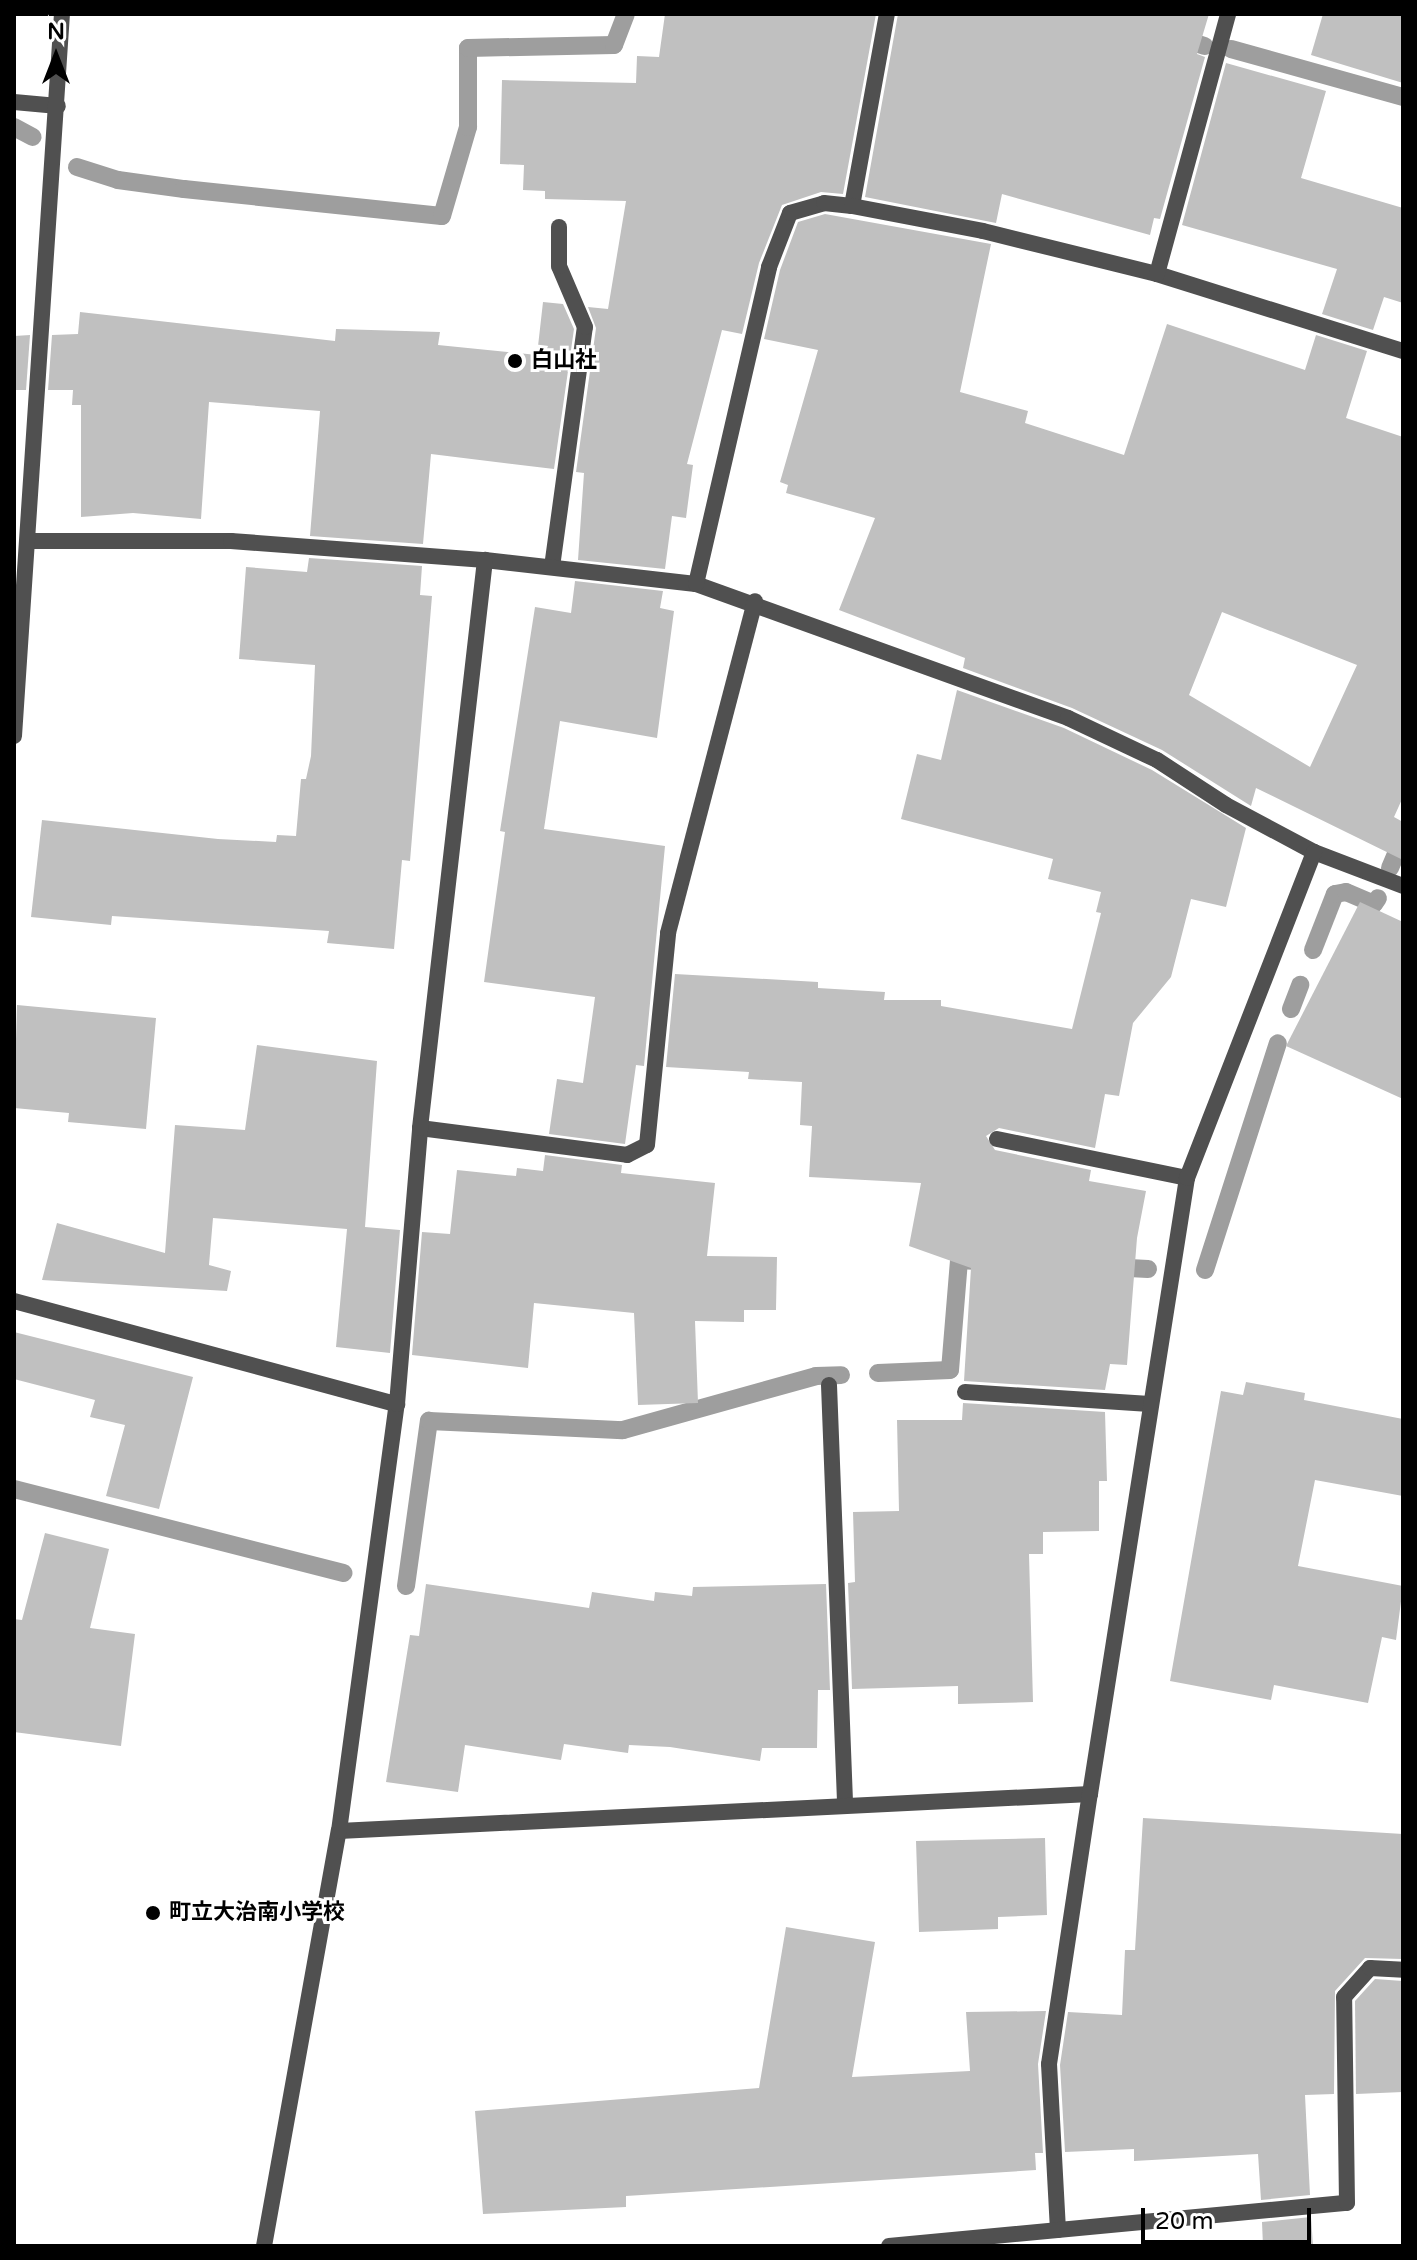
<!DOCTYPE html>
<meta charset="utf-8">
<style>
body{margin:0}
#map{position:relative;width:1417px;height:2260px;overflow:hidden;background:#fff;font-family:"Varela Round","Noto Sans JP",sans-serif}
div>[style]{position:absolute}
.stream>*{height:18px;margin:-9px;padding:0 9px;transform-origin:9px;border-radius:9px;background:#9e9e9e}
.building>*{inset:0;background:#c0c0c0}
.service>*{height:16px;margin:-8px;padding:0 8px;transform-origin:8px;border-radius:8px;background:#505050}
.minor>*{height:16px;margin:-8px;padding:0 8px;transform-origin:8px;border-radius:8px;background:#505050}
.dots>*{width:22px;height:22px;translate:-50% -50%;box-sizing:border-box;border:4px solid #fff;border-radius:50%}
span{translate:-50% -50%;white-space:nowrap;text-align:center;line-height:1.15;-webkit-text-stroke:6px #fff;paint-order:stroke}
.poi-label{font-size:22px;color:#000;font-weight:700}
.left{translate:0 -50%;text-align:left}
.frame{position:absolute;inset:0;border:16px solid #000;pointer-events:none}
.north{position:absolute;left:16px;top:16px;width:80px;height:80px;-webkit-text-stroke:6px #fff;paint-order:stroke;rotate:0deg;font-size:22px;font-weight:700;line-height:32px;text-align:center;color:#000}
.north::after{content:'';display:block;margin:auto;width:28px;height:36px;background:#000;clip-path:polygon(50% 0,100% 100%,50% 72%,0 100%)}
.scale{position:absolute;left:1141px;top:2208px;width:170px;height:36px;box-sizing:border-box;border:4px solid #000;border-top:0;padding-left:10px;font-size:24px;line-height:28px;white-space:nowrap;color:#000;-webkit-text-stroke:6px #fff;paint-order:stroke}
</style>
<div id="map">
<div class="stream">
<i style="left:1177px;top:37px;width:29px;rotate:18deg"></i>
<i style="left:1231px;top:49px;width:179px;rotate:15.6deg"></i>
<i style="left:14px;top:127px;width:21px;rotate:28deg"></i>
<i style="left:77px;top:167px;width:43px;rotate:17.6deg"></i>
<i style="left:118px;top:180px;width:67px;rotate:7.8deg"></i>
<i style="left:184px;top:189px;width:259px;rotate:6deg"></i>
<i style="left:442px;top:216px;width:93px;rotate:-73.7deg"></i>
<i style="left:468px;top:127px;width:79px;rotate:-90deg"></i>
<i style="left:468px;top:48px;width:146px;rotate:-1.2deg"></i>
<i style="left:614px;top:45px;width:33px;rotate:-69deg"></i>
<i style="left:1390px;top:868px;width:33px;rotate:-67deg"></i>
<i style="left:1313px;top:950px;width:60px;rotate:-68.6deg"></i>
<i style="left:1335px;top:894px;width:11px;rotate:-10deg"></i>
<i style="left:1346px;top:892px;width:30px;rotate:23deg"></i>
<i style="left:1374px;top:904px;width:7px;rotate:-56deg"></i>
<i style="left:1291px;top:1009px;width:26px;rotate:-69deg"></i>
<i style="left:1110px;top:1267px;width:38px;rotate:3deg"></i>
<i style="left:1205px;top:1270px;width:238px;rotate:-72.2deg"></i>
<i style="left:878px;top:1373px;width:72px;rotate:-2.4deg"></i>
<i style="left:950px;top:1370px;width:110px;rotate:-85.3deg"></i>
<i style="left:959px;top:1260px;width:18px;rotate:3deg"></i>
<i style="left:14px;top:1489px;width:340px;rotate:14.3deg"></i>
<i style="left:406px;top:1586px;width:167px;rotate:-82.1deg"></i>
<i style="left:429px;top:1421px;width:194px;rotate:2.7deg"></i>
<i style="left:623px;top:1430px;width:200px;rotate:-15.6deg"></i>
<i style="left:816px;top:1376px;width:25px;rotate:-2deg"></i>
</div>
<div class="building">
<i style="clip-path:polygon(665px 14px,876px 14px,843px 194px,821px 192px,782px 205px,759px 263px,742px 334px,722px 330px,687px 464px,693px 465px,686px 518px,672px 516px,665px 569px,578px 560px,584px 473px,576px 472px,596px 328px,588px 307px,608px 309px,626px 201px,545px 199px,545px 191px,523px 190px,524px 165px,500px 164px,502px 80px,636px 83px,637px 56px,659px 57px)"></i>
<i style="clip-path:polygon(898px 14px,1209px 14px,1197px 54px,1205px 57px,1160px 219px,1154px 218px,1150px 235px,1002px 194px,996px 223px,865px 197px)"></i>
<i style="clip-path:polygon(1323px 14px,1403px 14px,1403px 83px,1311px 55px)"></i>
<i style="clip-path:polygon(1226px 63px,1326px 91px,1301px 178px,1403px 208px,1403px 303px,1384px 297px,1373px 330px,1322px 314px,1337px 269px,1182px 225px)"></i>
<i style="clip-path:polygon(evenodd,825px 214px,991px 244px,960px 392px,1028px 411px,1025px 423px,1124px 455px,1167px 324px,1305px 370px,1316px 335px,1367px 351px,1346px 418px,1403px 437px,1403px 797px,1394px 817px,1403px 822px,1403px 860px,1256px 788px,1251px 806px,1162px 750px,1072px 708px,963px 668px,965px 658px,839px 610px,875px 518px,786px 493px,788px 485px,780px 482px,818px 350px,764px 339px,780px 270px,798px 222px,825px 214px,1222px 612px,1357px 665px,1310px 767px,1189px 695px,1222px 612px)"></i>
<i style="clip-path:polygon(543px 302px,563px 304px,574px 329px,554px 469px,431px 454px,423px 544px,310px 536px,320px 411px,209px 402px,201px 519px,133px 513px,81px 517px,81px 405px,72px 405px,73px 390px,48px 390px,52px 335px,78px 334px,80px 312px,335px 341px,336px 329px,440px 332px,438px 345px,537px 355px)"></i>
<i style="clip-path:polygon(30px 335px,26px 390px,14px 390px,14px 336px)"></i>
<i style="clip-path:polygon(309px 558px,422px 566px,420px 595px,432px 596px,410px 861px,402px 860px,394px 949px,327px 943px,329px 931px,112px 916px,111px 925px,31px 917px,42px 820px,218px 839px,276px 842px,277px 835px,296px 836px,301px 779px,306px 779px,311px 756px,315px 665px,239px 659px,246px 567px,307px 572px)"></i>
<i style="clip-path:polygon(575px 581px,663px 591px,660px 608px,674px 611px,657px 738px,560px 721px,544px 829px,665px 846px,644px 1066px,636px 1065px,625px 1144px,549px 1134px,557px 1079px,583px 1083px,595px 997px,484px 982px,505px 832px,500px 831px,535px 607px,571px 613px)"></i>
<i style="clip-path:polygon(957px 690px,1064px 728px,1152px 770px,1246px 828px,1226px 907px,1191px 899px,1171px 977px,1133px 1023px,1119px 1096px,1105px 1094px,1095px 1148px,999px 1128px,986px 1136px,995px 1150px,1091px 1170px,1089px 1181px,1146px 1191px,1137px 1238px,1127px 1365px,1110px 1364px,1105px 1390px,964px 1381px,971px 1268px,909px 1246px,921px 1183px,809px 1177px,812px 1126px,800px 1125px,802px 1082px,748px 1079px,749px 1072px,666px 1067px,675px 974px,818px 982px,818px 988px,885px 992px,884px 1000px,941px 1000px,941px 1006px,1072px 1029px,1101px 913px,1096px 912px,1101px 892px,1048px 879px,1053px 859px,901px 819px,917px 754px,941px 760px)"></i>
<i style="clip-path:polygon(1360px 902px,1403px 922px,1403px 1099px,1286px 1046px)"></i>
<i style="clip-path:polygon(17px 1005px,156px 1018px,146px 1129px,68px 1122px,69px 1113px,14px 1108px)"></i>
<i style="clip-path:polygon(257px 1045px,377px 1061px,365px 1227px,400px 1230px,390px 1353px,336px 1347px,347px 1229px,213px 1218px,209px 1265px,231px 1271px,227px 1291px,42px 1280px,57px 1223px,165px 1253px,175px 1125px,245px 1130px)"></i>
<i style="clip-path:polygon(545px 1155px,622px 1165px,621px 1173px,715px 1183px,707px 1256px,777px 1257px,776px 1310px,744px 1310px,744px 1322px,695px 1321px,698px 1403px,638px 1405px,634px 1313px,534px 1303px,528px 1368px,412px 1355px,422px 1232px,450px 1234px,457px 1170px,516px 1176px,517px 1168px,543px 1171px)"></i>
<i style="clip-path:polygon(14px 1332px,193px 1377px,159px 1509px,106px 1496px,125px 1425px,90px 1417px,95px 1400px,14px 1379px)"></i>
<i style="clip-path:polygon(1246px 1382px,1305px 1393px,1304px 1400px,1403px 1419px,1403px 1496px,1315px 1480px,1298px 1566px,1403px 1586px,1396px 1640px,1382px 1637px,1368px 1703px,1274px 1685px,1271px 1700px,1170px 1681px,1221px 1391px,1243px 1395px)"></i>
<i style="clip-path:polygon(963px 1403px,1105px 1412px,1107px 1481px,1099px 1481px,1099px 1531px,1043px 1532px,1043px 1554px,1029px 1554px,1033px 1702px,958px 1704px,958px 1686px,852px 1689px,848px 1583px,855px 1582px,853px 1512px,899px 1511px,897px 1420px,962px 1420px)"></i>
<i style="clip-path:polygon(45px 1533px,109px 1549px,90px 1628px,135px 1634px,121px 1746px,14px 1732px,14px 1619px,22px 1620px)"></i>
<i style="clip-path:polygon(426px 1584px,589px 1608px,592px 1592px,654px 1601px,655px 1592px,692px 1596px,693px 1587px,826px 1584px,830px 1690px,818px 1690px,817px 1748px,762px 1748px,760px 1761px,670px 1747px,629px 1745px,628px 1753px,564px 1744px,561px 1760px,465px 1745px,458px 1792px,386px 1782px,410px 1635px,419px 1636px)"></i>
<i style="clip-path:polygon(1143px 1818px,1403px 1834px,1403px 1959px,1365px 1958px,1335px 1991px,1334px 2094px,1305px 2095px,1310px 2195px,1261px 2200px,1258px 2154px,1134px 2161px,1134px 2149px,1065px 2152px,1060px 2065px,1068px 2012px,1122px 2015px,1125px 1950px,1135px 1950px)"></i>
<i style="clip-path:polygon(1045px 1838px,1047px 1915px,998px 1917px,998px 1929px,919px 1932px,916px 1841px)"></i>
<i style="clip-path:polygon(786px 1927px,875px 1942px,852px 2077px,970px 2071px,966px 2012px,1046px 2011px,1038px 2064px,1043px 2153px,1035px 2153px,1036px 2170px,626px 2196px,626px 2207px,483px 2214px,475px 2111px,759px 2088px)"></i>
<i style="clip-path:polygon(1375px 1979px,1403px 1981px,1403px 2092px,1356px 2094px,1355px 2001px)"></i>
<i style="clip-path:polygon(1311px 2217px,1313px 2246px,1263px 2246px,1262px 2222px)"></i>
</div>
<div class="service">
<i style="left:1157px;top:274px;width:258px;rotate:17.4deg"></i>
<i style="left:552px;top:567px;width:242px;rotate:-82.2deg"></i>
<i style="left:585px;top:327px;width:66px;rotate:-113.1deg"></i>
<i style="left:559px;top:266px;width:39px;rotate:-90deg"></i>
<i style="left:997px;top:1139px;width:194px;rotate:11.6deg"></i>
<i style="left:829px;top:1385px;width:421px;rotate:87.8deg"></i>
<i style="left:965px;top:1392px;width:185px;rotate:3.7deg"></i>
</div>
<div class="minor">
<i style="left:14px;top:102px;width:44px;rotate:5.2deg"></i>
<i style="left:852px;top:206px;width:195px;rotate:-79.7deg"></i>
<i style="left:30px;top:541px;width:201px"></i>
<i style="left:231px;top:541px;width:255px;rotate:4.3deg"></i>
<i style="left:485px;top:560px;width:212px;rotate:6.5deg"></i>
<i style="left:696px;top:584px;width:395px;rotate:19.8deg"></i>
<i style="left:1068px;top:718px;width:98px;rotate:25.3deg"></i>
<i style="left:1157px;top:760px;width:82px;rotate:33.1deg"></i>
<i style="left:1226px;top:805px;width:100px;rotate:28.1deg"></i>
<i style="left:1314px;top:852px;width:95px;rotate:20.9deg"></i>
<i style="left:696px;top:584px;width:325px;rotate:-77deg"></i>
<i style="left:769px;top:267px;width:58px;rotate:-68.7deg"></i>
<i style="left:790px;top:213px;width:35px;rotate:-16deg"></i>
<i style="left:824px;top:203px;width:28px;rotate:6deg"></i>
<i style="left:852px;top:206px;width:133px;rotate:10.8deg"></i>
<i style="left:983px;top:231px;width:179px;rotate:13.9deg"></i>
<i style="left:1157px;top:274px;width:270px;rotate:-74.7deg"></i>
<i style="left:14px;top:736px;width:724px;rotate:-86.2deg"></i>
<i style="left:420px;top:1128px;width:209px;rotate:7.4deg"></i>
<i style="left:627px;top:1155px;width:22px;rotate:-27deg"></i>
<i style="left:647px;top:1145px;width:213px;rotate:-84.3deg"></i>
<i style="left:668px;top:933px;width:343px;rotate:-75.3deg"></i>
<i style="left:14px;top:1301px;width:397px;rotate:15.1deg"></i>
<i style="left:339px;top:1831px;width:752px;rotate:-2.82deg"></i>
<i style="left:1090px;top:1794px;width:624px;rotate:-81.05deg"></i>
<i style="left:1187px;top:1178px;width:350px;rotate:-68.7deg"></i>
<i style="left:1058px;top:2230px;width:166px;rotate:-93.1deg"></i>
<i style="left:1049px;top:2064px;width:273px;rotate:-81.4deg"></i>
<i style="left:264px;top:2246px;width:422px;rotate:-79.8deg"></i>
<i style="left:339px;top:1831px;width:431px;rotate:-82.3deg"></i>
<i style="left:397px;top:1404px;width:277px;rotate:-85.2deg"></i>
<i style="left:420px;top:1128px;width:572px;rotate:-83.47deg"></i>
<i style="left:889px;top:2246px;width:460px;rotate:-5.4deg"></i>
<i style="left:1347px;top:2203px;width:206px;rotate:-90.8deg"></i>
<i style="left:1344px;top:1997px;width:39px;rotate:-48deg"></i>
<i style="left:1370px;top:1968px;width:33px;rotate:3deg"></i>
</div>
<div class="dots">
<i style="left:515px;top:361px;background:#000"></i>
<i style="left:153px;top:1913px;background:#000"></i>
</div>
<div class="poi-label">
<span class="left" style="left:531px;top:361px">白山社</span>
<span class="left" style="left:169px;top:1913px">町立大治南小学校</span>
</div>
<div class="frame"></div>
<div class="north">N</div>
<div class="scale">20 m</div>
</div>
